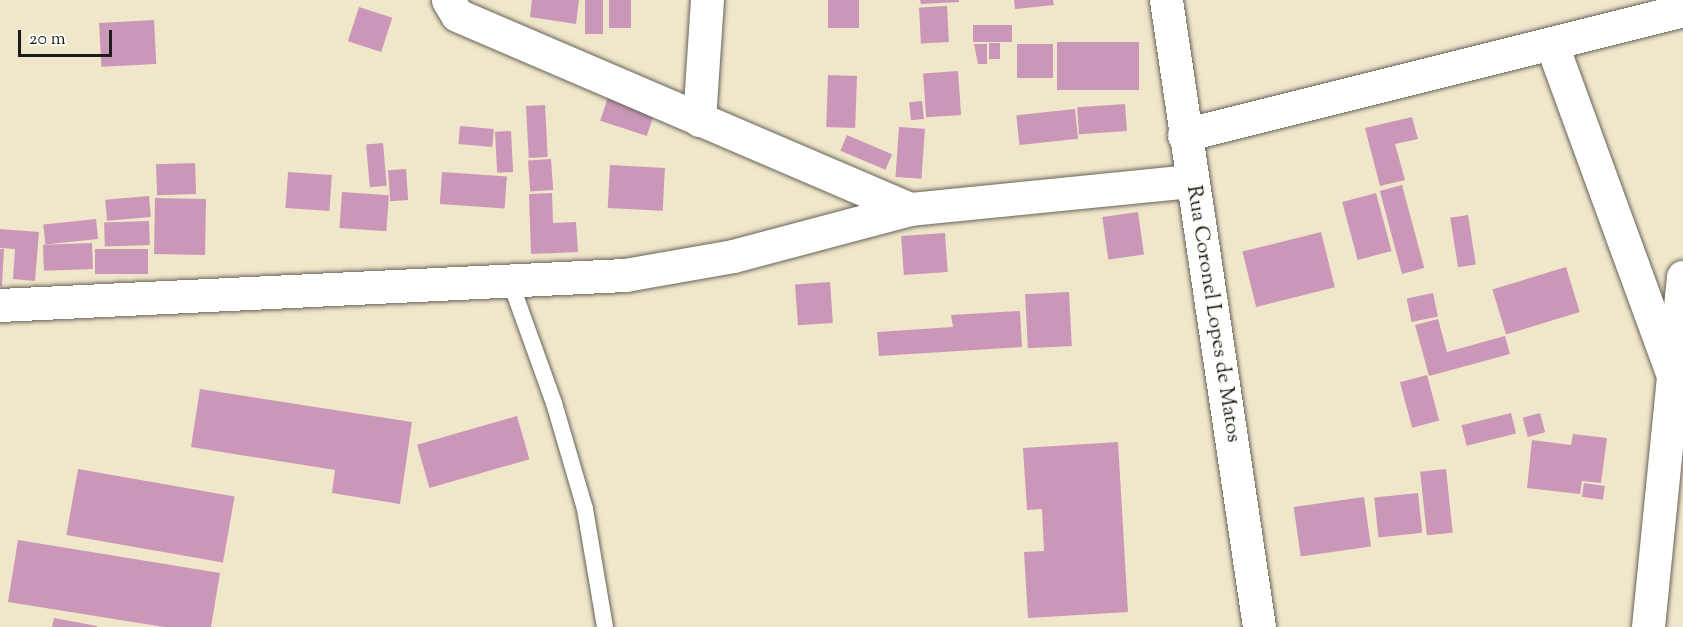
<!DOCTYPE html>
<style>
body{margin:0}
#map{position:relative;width:1683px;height:627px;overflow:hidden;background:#f0e6ca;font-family:"Sorts Mill Goudy",serif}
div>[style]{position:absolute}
.building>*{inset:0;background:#cb97b8;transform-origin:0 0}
.roads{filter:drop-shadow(0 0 2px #666359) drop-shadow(0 0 2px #666359)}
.lane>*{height:16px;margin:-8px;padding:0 8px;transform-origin:8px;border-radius:8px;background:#fff}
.street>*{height:33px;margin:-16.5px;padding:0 16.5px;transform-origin:16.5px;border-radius:16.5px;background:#fff}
.secondary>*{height:33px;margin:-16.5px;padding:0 16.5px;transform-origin:16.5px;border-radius:16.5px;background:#fff}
span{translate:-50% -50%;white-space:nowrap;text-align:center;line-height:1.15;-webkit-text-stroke:5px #fdfcf7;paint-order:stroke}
.street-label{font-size:21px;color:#1c1c1c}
.scale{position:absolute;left:18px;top:30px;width:94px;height:27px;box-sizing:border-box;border:3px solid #1c1c1c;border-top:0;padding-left:8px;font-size:18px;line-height:21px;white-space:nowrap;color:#1c1c1c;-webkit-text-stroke:4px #fdfcf7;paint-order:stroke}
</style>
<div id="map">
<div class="building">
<i style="clip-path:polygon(532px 0,579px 0,576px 24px,530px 17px)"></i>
<i style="left:585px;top:0;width:18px;height:34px"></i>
<i style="left:609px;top:0;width:22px;height:28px"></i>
<i style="left:828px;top:0;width:31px;height:28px"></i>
<i style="clip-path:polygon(920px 0,959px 0,959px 2px,921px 4px)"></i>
<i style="clip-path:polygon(1014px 0,1053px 0,1054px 5px,1015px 9px)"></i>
<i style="left:947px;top:6px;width:36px;height:28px;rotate:87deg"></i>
<i style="left:359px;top:7px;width:35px;height:36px;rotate:18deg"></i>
<i style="left:154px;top:20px;width:44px;height:55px;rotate:87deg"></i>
<i style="left:1012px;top:25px;width:17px;height:39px;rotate:90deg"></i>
<i style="left:1057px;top:42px;width:82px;height:48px"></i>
<i style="left:1000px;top:43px;width:16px;height:11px;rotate:90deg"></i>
<i style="clip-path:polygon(974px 44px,987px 44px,987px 64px,978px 64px)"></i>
<i style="left:1017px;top:44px;width:36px;height:34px"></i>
<i style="left:958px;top:71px;width:44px;height:35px;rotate:86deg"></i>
<i style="left:828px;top:75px;width:29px;height:52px;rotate:2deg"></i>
<i style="left:608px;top:97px;width:49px;height:25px;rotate:18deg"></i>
<i style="left:922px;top:101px;width:18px;height:13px;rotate:84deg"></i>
<i style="left:1125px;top:104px;width:27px;height:48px;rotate:86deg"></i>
<i style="left:545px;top:105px;width:52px;height:19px;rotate:87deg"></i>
<i style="left:1075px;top:109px;width:30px;height:59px;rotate:84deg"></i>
<i style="clip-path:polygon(1412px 117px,1418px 139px,1395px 144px,1405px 180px,1380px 186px,1365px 128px)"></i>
<i style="left:460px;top:126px;width:34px;height:18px;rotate:5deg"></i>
<i style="left:899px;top:127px;width:26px;height:50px;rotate:4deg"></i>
<i style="left:511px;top:131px;width:41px;height:16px;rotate:87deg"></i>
<i style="left:847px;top:135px;width:49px;height:17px;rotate:23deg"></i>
<i style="left:383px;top:143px;width:43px;height:17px;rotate:85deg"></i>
<i style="left:551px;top:159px;width:31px;height:23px;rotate:86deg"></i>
<i style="left:195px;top:163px;width:31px;height:39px;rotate:88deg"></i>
<i style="left:610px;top:165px;width:55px;height:43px;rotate:3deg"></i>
<i style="left:406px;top:169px;width:31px;height:18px;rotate:86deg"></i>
<i style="left:288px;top:172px;width:44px;height:36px;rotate:4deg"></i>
<i style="left:442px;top:172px;width:65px;height:32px;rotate:4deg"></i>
<i style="left:1402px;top:185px;width:86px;height:23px;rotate:75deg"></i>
<i style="left:342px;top:192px;width:47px;height:36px;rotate:4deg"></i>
<i style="clip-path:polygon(552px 193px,553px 223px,576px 222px,578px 252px,531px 254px,529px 194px)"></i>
<i style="left:1376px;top:193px;width:60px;height:35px;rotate:75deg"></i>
<i style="left:149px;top:196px;width:21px;height:44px;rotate:85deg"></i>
<i style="left:155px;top:198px;width:51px;height:56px;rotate:1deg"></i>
<i style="left:1138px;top:212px;width:43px;height:36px;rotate:82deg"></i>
<i style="left:1468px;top:215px;width:50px;height:18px;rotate:81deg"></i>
<i style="left:96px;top:219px;width:20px;height:53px;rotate:84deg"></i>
<i style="left:149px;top:221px;width:24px;height:45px;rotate:88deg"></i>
<i style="clip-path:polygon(0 229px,39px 232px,35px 281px,13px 279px,15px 249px,0 248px)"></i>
<i style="left:1321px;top:232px;width:57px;height:81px;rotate:76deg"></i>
<i style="left:945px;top:233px;width:39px;height:44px;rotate:86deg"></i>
<i style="left:92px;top:243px;width:26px;height:49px;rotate:88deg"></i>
<i style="clip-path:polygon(0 249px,4px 249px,2px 286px,0 286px)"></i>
<i style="left:95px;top:249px;width:53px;height:25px"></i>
<i style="left:1566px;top:267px;width:47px;height:77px;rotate:73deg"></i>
<i style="left:830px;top:282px;width:41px;height:35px;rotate:86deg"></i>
<i style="left:1069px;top:292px;width:54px;height:44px;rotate:87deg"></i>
<i style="left:1433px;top:293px;width:24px;height:27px;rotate:78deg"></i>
<i style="clip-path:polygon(1020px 311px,1022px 347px,879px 356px,877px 332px,953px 327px,951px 315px)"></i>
<i style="clip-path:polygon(1438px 319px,1447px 352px,1505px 336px,1510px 354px,1429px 376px,1415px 325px)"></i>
<i style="left:1427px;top:375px;width:47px;height:28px;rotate:75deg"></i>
<i style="clip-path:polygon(200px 389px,412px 422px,400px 504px,332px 493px,335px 470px,191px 447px)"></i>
<i style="left:1511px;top:413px;width:21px;height:51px;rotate:76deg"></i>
<i style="left:1540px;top:413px;width:20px;height:18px;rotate:75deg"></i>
<i style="left:517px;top:416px;width:45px;height:104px;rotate:74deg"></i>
<i style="clip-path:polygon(1573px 434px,1607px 438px,1601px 483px,1582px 481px,1580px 494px,1527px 488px,1532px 440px,1571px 445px)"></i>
<i style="clip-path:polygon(1118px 442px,1128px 612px,1028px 618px,1024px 552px,1044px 551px,1042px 509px,1027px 510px,1023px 448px)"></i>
<i style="left:78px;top:469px;width:159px;height:67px;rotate:10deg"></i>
<i style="left:1446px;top:469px;width:64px;height:26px;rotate:84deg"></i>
<i style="left:1584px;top:483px;width:21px;height:14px;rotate:8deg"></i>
<i style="left:1418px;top:493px;width:40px;height:44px;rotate:84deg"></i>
<i style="left:1364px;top:497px;width:50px;height:71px;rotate:82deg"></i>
<i style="clip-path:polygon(18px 540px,220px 573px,211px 627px,164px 627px,8px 602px)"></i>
<i style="clip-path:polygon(54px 618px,97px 626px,97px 627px,52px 627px)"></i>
</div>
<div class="roads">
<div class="lane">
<i style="left:510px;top:281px;width:130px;rotate:70.2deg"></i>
<i style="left:554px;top:403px;width:110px;rotate:73.7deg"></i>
<i style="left:585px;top:509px;width:120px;rotate:80.4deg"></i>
</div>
<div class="street">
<i style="left:448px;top:0;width:17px;rotate:59deg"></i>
<i style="left:457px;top:15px;width:493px;rotate:23.2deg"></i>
<i style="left:1552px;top:45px;width:351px;rotate:69.9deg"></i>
<i style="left:699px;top:120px;width:120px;rotate:-86.2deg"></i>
<i style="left:1184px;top:135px;width:514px;rotate:-14.06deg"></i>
<i style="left:0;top:305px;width:626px;rotate:-2.75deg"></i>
<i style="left:625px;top:275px;width:110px;rotate:-10deg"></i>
<i style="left:733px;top:256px;width:183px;rotate:-14.9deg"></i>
<i style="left:910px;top:209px;width:283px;rotate:-5.7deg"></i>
</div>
<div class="secondary">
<i style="left:1166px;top:0;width:634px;rotate:81.56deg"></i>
<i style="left:1648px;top:627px;width:352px;rotate:-84.3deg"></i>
</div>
</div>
<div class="street-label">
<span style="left:1213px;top:314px;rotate:81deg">Rua Coronel Lopes de Matos</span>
</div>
<div class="scale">20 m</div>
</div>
